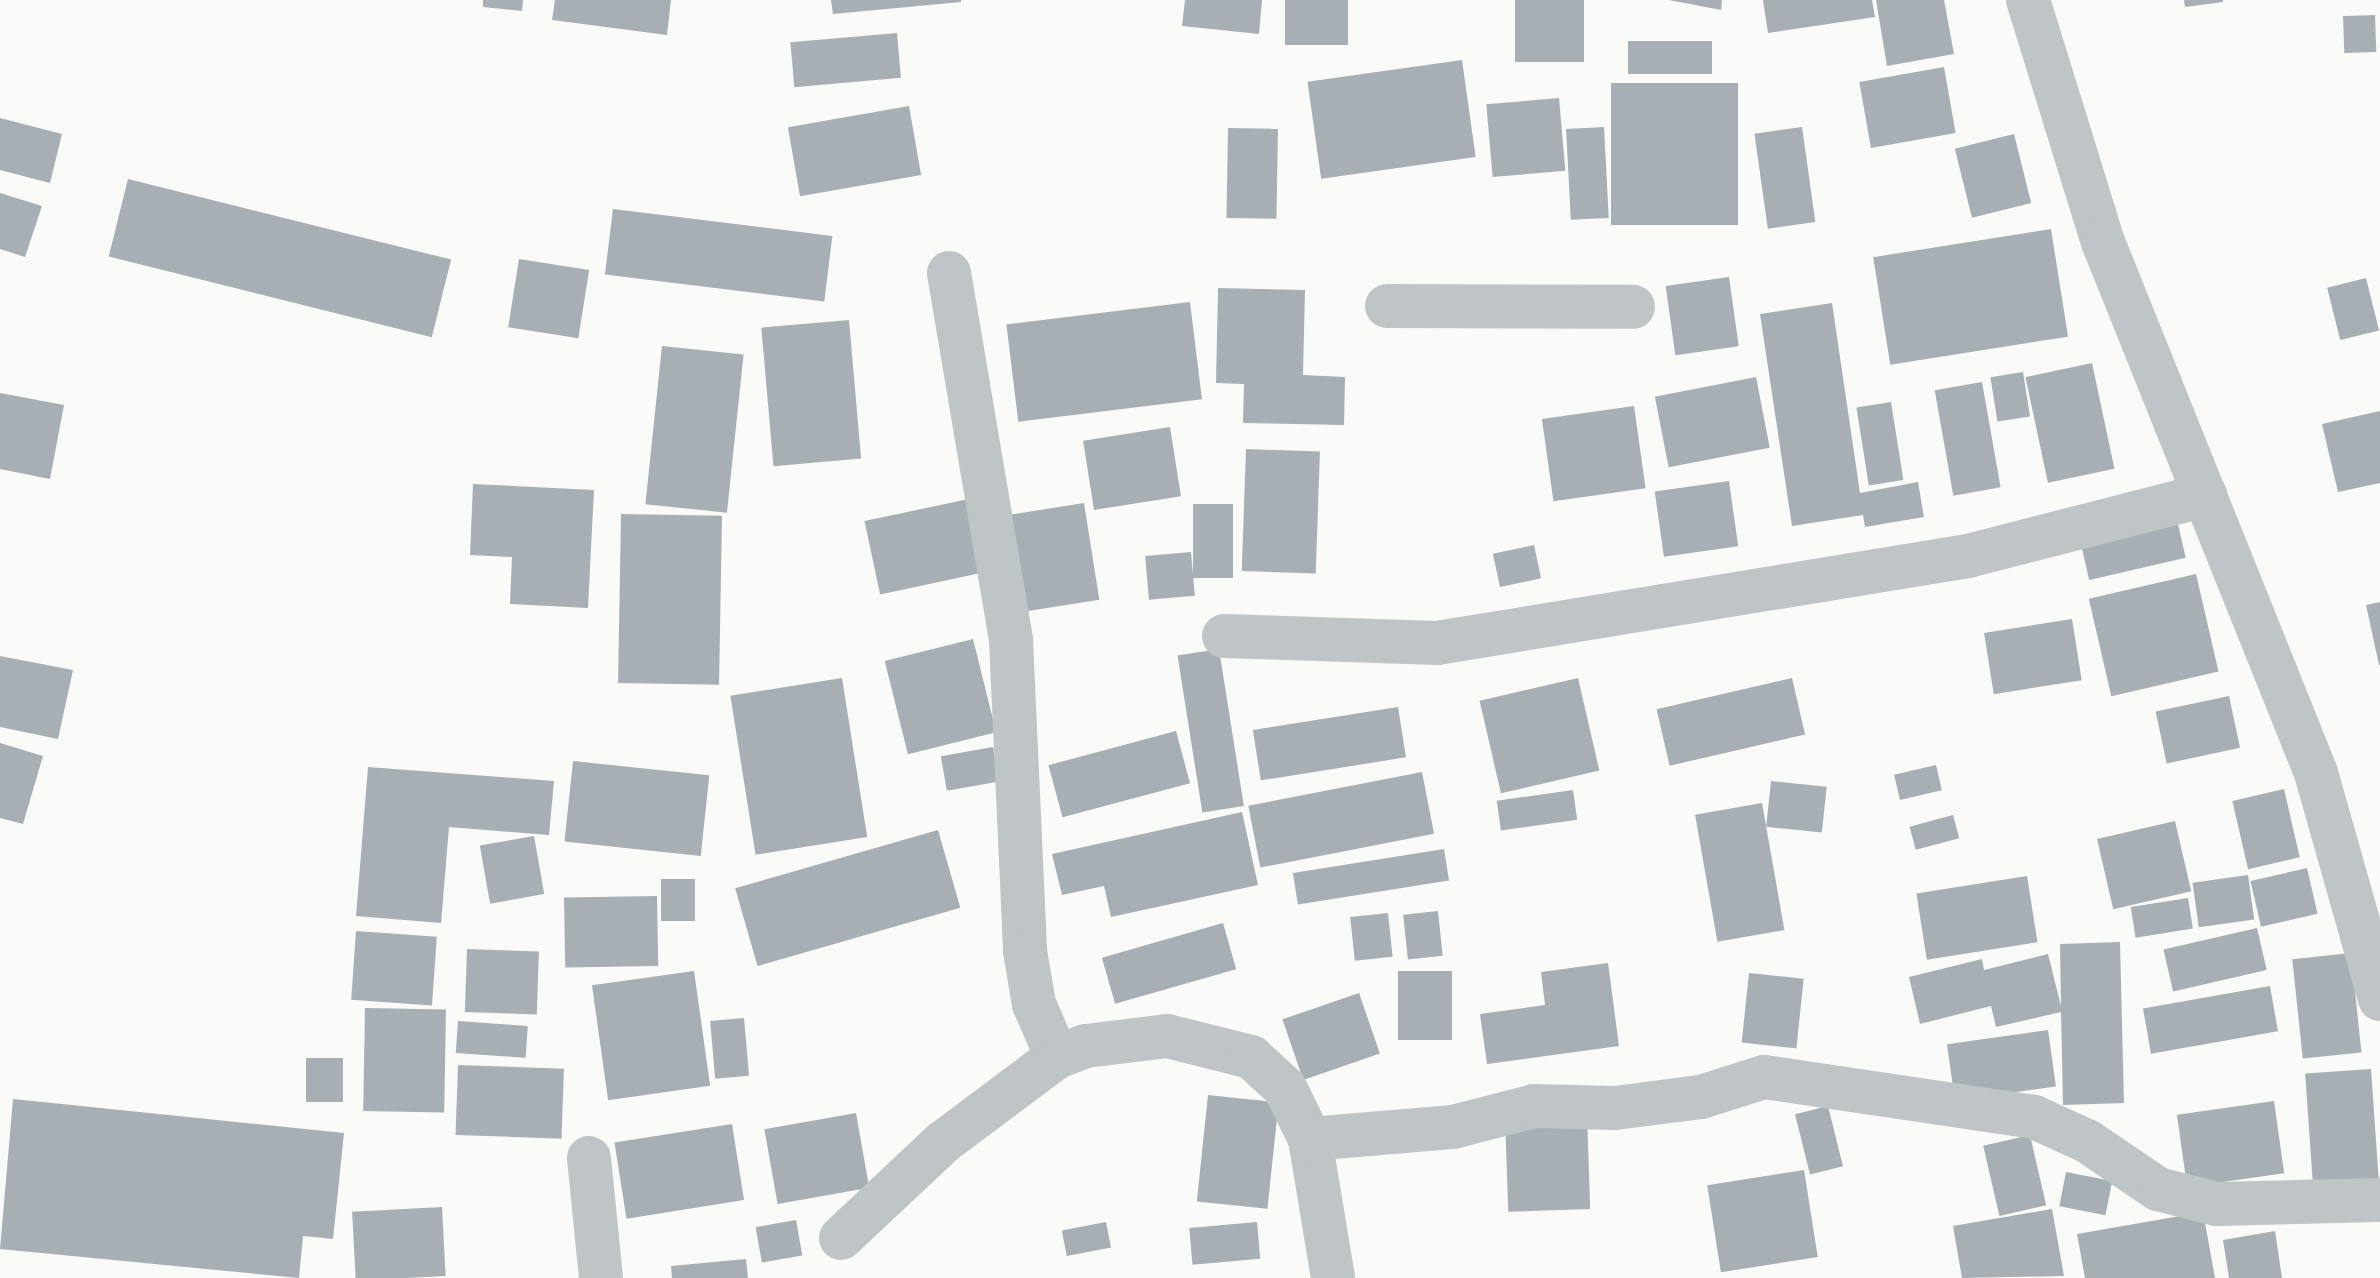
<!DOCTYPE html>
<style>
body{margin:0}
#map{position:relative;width:2380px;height:1278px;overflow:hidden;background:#fafaf8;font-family:Commissioner,sans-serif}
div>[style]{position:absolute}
.building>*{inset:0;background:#a7afb4;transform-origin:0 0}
.street>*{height:44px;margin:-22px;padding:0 22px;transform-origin:22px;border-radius:22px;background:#bfc4c7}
span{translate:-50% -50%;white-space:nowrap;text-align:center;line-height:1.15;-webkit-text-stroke:8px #fff;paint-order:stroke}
</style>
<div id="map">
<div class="building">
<i style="clip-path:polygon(483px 0,523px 0,522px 11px,483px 7px)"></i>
<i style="clip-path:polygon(555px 0,671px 0,667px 35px,552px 20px)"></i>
<i style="clip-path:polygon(831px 0,961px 0,961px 2px,833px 14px)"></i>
<i style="clip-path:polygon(1185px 0,1262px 0,1259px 34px,1182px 26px)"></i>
<i style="left:1285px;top:0;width:63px;height:45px"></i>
<i style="left:1515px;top:0;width:69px;height:62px"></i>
<i style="clip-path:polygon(1669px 0,1722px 0,1721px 10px)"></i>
<i style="clip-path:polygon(1763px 0,1872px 0,1875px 17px,1768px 33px)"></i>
<i style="clip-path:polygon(1876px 0,1944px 0,1954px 54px,1887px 66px)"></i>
<i style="clip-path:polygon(2184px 0,2223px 0,2223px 2px,2185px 7px)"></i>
<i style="left:2375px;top:15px;width:37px;height:32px;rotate:88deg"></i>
<i style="left:897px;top:33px;width:45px;height:107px;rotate:85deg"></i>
<i style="left:1628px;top:41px;width:84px;height:33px"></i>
<i style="left:1462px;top:60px;width:98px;height:156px;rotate:82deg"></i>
<i style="left:1944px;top:67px;width:67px;height:86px;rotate:80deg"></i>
<i style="left:1611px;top:83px;width:127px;height:142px"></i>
<i style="left:1559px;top:98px;width:73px;height:73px;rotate:85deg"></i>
<i style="left:909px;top:106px;width:70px;height:123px;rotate:80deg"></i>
<i style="clip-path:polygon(0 118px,62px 134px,50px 183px,0 170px)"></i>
<i style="left:1604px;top:127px;width:91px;height:38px;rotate:87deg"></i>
<i style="left:1802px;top:127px;width:96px;height:48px;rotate:82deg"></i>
<i style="left:1228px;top:128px;width:50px;height:90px;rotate:1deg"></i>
<i style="left:2014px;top:134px;width:71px;height:61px;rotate:76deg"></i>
<i style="left:128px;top:179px;width:333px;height:80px;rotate:14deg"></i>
<i style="clip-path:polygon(0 193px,42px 206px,25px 257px,0 249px)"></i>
<i style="left:613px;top:209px;width:221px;height:66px;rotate:7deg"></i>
<i style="left:2051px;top:229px;width:109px;height:180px;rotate:81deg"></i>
<i style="left:519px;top:259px;width:71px;height:69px;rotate:9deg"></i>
<i style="left:1729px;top:277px;width:70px;height:64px;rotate:82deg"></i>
<i style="left:2366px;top:278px;width:54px;height:40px;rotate:76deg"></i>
<i style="clip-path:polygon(1218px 288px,1305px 290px,1303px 375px,1345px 377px,1344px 425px,1243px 423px,1244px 384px,1216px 383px)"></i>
<i style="left:1190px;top:302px;width:98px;height:185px;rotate:83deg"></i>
<i style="clip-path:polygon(1832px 303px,1860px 493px,1918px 482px,1924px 517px,1865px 527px,1863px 515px,1792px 526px,1760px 314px)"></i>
<i style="left:849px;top:320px;width:139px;height:88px;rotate:85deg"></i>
<i style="left:662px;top:346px;width:82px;height:159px;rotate:6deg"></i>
<i style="left:2092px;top:363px;width:108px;height:68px;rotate:78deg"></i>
<i style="left:2023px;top:372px;width:45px;height:33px;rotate:81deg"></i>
<i style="left:1756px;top:377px;width:72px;height:103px;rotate:79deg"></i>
<i style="left:1982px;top:382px;width:107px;height:48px;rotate:80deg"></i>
<i style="clip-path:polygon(0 393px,64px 405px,50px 479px,0 469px)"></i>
<i style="left:1891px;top:402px;width:79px;height:35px;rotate:81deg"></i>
<i style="left:1634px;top:406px;width:83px;height:93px;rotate:82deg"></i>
<i style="clip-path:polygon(2380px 411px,2380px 483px,2338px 492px,2322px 424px)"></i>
<i style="left:1170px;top:427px;width:70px;height:88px;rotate:81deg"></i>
<i style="left:1246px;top:449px;width:74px;height:122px;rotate:2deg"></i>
<i style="left:1729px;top:481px;width:66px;height:75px;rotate:82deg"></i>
<i style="clip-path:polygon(473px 484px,594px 490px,588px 608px,510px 604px,512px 557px,470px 555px)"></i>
<i style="left:978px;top:497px;width:75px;height:116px;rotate:78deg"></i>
<i style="left:1084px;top:503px;width:98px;height:77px;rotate:81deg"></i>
<i style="left:1193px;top:504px;width:40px;height:74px"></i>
<i style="left:2174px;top:507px;width:52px;height:99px;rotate:77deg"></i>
<i style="left:621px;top:514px;width:101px;height:169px;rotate:1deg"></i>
<i style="left:1534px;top:545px;width:34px;height:42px;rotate:78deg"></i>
<i style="left:1191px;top:552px;width:44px;height:46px;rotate:85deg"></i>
<i style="left:2196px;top:574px;width:100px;height:110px;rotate:77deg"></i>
<i style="clip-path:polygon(2380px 602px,2380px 665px,2379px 665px,2366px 605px)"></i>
<i style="left:2072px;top:619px;width:62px;height:89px;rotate:81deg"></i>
<i style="left:973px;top:639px;width:96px;height:91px;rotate:76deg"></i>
<i style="left:1219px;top:649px;width:159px;height:42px;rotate:81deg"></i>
<i style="clip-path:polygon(0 656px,73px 670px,58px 739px,0 727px)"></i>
<i style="left:842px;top:678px;width:161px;height:113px;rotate:81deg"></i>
<i style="left:1578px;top:678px;width:95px;height:101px;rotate:77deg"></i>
<i style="left:1792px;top:678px;width:58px;height:139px;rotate:77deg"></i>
<i style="left:2229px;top:696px;width:53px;height:75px;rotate:78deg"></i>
<i style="left:1398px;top:707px;width:51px;height:147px;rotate:81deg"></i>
<i style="left:1176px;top:731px;width:54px;height:132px;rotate:75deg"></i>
<i style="clip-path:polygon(0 743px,43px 756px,23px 824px,0 818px)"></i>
<i style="left:993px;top:747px;width:35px;height:53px;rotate:80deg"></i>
<i style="left:573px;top:761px;width:137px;height:81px;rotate:6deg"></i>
<i style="left:1936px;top:765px;width:26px;height:43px;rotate:77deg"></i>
<i style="clip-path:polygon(368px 767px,554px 781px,549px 835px,449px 827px,441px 923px,356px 916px)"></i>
<i style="left:1422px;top:772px;width:63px;height:177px;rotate:79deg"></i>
<i style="left:1771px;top:781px;width:56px;height:46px;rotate:6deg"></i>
<i style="left:2284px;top:789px;width:70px;height:53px;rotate:77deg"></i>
<i style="left:1573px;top:790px;width:30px;height:77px;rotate:82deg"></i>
<i style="left:1762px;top:803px;width:129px;height:68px;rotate:80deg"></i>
<i style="clip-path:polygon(1242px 812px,1258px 885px,1111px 917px,1104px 886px,1062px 895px,1052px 854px)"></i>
<i style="left:1953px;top:815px;width:24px;height:45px;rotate:75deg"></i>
<i style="left:2175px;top:821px;width:72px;height:80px;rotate:77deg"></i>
<i style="left:938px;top:830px;width:81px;height:211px;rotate:74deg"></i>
<i style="left:534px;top:836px;width:59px;height:55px;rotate:80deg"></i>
<i style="left:1444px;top:849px;width:32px;height:153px;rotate:81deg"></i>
<i style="left:2307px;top:868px;width:47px;height:58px;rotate:77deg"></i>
<i style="left:2248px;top:875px;width:45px;height:56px;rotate:82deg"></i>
<i style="left:2027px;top:876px;width:67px;height:112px;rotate:81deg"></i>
<i style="left:695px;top:879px;width:42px;height:34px;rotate:90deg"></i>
<i style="left:657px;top:896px;width:70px;height:93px;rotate:89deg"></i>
<i style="left:2188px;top:898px;width:31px;height:58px;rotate:81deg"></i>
<i style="left:1438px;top:911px;width:45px;height:35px;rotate:84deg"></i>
<i style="left:1388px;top:913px;width:44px;height:38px;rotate:84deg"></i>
<i style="left:1223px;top:923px;width:48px;height:126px;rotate:74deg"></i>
<i style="left:2257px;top:928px;width:43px;height:96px;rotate:77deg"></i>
<i style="left:356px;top:931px;width:81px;height:69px;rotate:4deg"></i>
<i style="clip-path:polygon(2120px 942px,2124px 1103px,2063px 1105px,2061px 1012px,1996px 1027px,1991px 1006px,1920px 1024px,1909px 977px,1982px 959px,1984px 970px,2048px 954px,2061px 1006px,2060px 944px)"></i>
<i style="left:467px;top:949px;width:72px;height:63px;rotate:2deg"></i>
<i style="left:2351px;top:953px;width:100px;height:59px;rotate:84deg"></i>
<i style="clip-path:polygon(1608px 963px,1619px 1046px,1487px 1064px,1480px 1014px,1545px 1005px,1541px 972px)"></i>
<i style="left:694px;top:971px;width:116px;height:103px;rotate:82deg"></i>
<i style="left:1398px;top:971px;width:54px;height:69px"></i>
<i style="left:1749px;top:973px;width:55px;height:70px;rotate:6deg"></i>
<i style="left:2270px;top:986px;width:46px;height:129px;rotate:80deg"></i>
<i style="left:1359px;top:993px;width:64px;height:81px;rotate:71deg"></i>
<i style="left:365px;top:1008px;width:81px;height:103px;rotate:1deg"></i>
<i style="left:744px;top:1018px;width:58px;height:34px;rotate:85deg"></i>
<i style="left:458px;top:1021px;width:70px;height:32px;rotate:4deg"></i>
<i style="left:2048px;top:1030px;width:57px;height:102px;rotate:82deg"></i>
<i style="left:306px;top:1058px;width:37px;height:44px"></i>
<i style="left:458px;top:1065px;width:106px;height:70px;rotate:2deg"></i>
<i style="left:2371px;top:1069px;width:123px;height:66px;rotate:86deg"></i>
<i style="left:1208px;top:1095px;width:71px;height:107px;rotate:6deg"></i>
<i style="clip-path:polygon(13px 1099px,344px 1133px,333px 1239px,303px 1236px,299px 1278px,0 1249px)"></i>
<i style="left:2274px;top:1101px;width:73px;height:98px;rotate:82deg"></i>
<i style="left:1828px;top:1106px;width:62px;height:34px;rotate:76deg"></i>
<i style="left:856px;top:1113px;width:76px;height:93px;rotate:80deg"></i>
<i style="left:1587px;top:1116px;width:93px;height:82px;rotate:88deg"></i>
<i style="left:732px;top:1124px;width:77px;height:119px;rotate:81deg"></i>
<i style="left:2030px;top:1135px;width:72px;height:48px;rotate:77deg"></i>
<i style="left:1804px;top:1170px;width:88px;height:98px;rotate:81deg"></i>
<i style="left:2066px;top:1172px;width:47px;height:35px;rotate:11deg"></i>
<i style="left:442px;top:1207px;width:69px;height:90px;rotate:87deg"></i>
<i style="clip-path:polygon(2052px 1209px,2064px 1276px,1962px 1278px,1953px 1226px)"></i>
<i style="clip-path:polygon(2203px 1212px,2215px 1278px,2085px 1278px,2077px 1234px)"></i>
<i style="left:796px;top:1220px;width:36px;height:41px;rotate:80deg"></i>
<i style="left:1106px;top:1222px;width:26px;height:45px;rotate:79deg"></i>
<i style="left:1257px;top:1222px;width:37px;height:68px;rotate:85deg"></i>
<i style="clip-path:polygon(2275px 1231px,2282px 1278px,2229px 1278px,2223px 1240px)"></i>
<i style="clip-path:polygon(746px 1259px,748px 1278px,672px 1278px,671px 1266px)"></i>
</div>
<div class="street">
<i style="left:2028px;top:0;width:253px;rotate:72.8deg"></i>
<i style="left:2103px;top:242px;width:572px;rotate:68.14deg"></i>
<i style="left:2316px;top:773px;width:235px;rotate:74.2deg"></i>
<i style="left:949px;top:273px;width:372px;rotate:80.4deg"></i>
<i style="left:1011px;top:640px;width:311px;rotate:87.4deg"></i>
<i style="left:1025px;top:951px;width:54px;rotate:80.4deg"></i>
<i style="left:1034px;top:1004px;width:58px;rotate:66.5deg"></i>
<i style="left:1387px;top:306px;width:246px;rotate:0.2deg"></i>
<i style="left:1224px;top:636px;width:213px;rotate:1.9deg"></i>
<i style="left:1437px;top:643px;width:538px;rotate:-9.3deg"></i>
<i style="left:1968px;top:556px;width:245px;rotate:-14.4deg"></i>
<i style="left:1310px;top:1139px;width:141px;rotate:80.6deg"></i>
<i style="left:589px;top:1158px;width:121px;rotate:84.3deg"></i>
<i style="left:841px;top:1238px;width:139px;rotate:-43.2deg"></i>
<i style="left:942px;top:1143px;width:144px;rotate:-36.8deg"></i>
<i style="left:1057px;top:1057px;width:31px;rotate:-21deg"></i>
<i style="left:1086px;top:1046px;width:82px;rotate:-7deg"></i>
<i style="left:1167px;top:1036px;width:87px;rotate:14deg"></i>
<i style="left:1251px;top:1057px;width:46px;rotate:42.4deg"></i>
<i style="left:1285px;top:1088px;width:57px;rotate:63.9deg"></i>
<i style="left:1310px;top:1139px;width:144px;rotate:-4.8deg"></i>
<i style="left:1453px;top:1127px;width:84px;rotate:-14.5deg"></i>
<i style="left:1534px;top:1106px;width:81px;rotate:1.4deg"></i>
<i style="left:1615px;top:1108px;width:87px;rotate:-7.3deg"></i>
<i style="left:1701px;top:1097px;width:66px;rotate:-17.6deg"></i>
<i style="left:1764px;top:1077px;width:273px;rotate:8.4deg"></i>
<i style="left:2034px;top:1117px;width:58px;rotate:24.4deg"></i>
<i style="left:2087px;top:1141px;width:86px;rotate:34.1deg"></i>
<i style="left:2158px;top:1189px;width:61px;rotate:14.3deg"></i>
<i style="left:2217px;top:1204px;width:163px;rotate:-1.4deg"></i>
</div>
</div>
